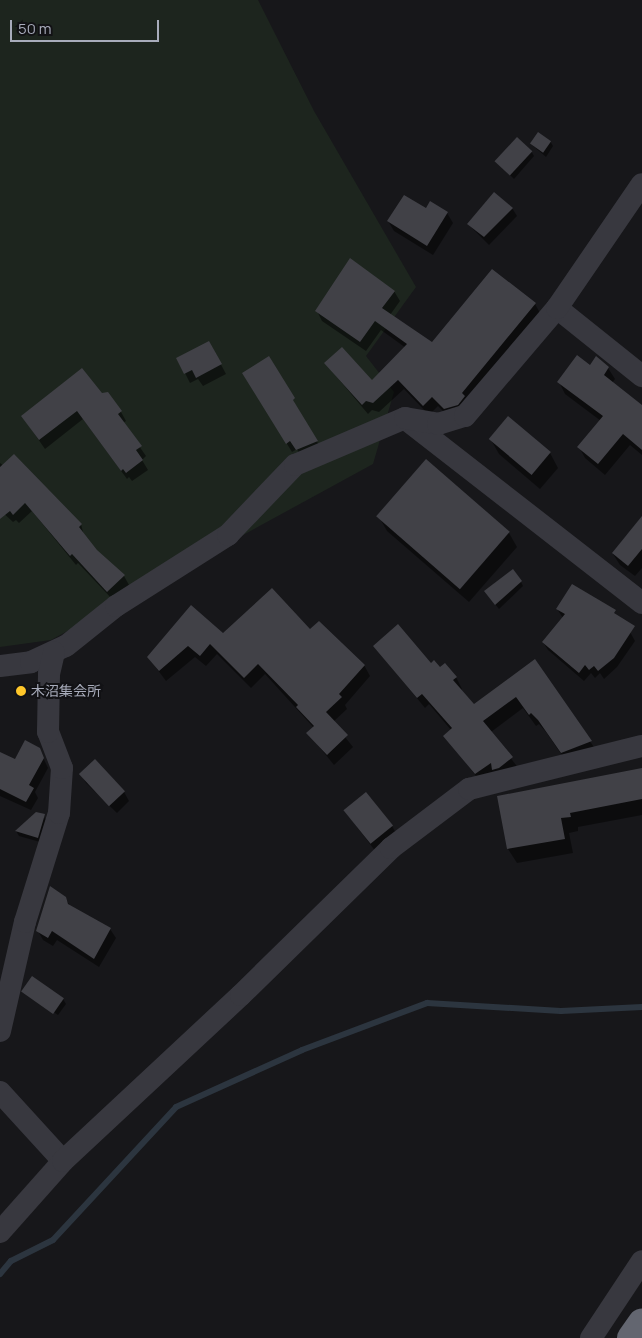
<!DOCTYPE html>
<meta charset="utf-8">
<style>
body{margin:0}
#map{position:relative;width:642px;height:1338px;overflow:hidden;background:#17171a;font-family:Manrope,"Noto Sans JP",sans-serif}
div>[style]{position:absolute}
.green>*{inset:0;background:#1d251e}
.shadow>*{inset:0;background:#0007}
.stream>*{height:6px;margin:-3px;padding:0 3px;transform-origin:3px;border-radius:3px;background:#2c353f}
.building>*{inset:0;background:#414147;transform-origin:0 0}
.street>*{height:22px;margin:-11px;padding:0 11px;transform-origin:11px;border-radius:11px;background:#38383f}
.highway>*{height:28px;margin:-14px;padding:0 14px;transform-origin:14px;border-radius:14px;background:#636670}
.dots>*{width:14px;height:14px;translate:-50% -50%;box-sizing:border-box;border:2px solid #121215;border-radius:50%}
span{translate:-50% -50%;white-space:nowrap;text-align:center;line-height:1.15;-webkit-text-stroke:4px #121215;paint-order:stroke}
.poi-label{font-size:14px;color:#a8acbb}
.left{translate:0 -50%;text-align:left}
.scale{position:absolute;left:10px;top:20px;width:149px;height:22px;box-sizing:border-box;border:2px solid #a8acbb;border-top:0;padding-left:6px;font-size:15px;line-height:18px;white-space:nowrap;color:#a8acbb;-webkit-text-stroke:4px #121215;paint-order:stroke}
</style>
<div id="map">
<div class="green">
<i style="clip-path:polygon(0 0,258px 0,314px 111px,416px 287px,366px 356px,394px 392px,373px 464px,51px 640px,0 647px)"></i>
</div>
<div class="shadow">
<i style="clip-path:polygon(550px 141px,553px 146px,546px 157px,531px 144px)"></i>
<i style="clip-path:polygon(531px 151px,534px 156px,514px 179px,496px 161px)"></i>
<i style="clip-path:polygon(512px 208px,517px 216px,489px 245px,468px 224px)"></i>
<i style="clip-path:polygon(426px 210px,447px 213px,453px 223px,433px 255px,394px 231px,388px 221px)"></i>
<i style="clip-path:polygon(394px 291px,400px 301px,390px 315px,432px 344px,535px 304px,540px 313px,450px 418px,438px 406px,429px 415px,404px 389px,379px 412px,372px 410px,368px 414px,325px 363px,372px 381px,406px 348px,381px 330px,366px 351px,322px 321px,317px 311px)"></i>
<i style="clip-path:polygon(209px 342px,226px 374px,203px 386px,198px 379px,190px 383px,185px 373px)"></i>
<i style="clip-path:polygon(268px 358px,322px 450px,302px 459px,297px 449px,292px 452px,249px 382px)"></i>
<i style="clip-path:polygon(590px 367px,608px 368px,615px 379px,612px 383px,642px 406px,642px 455px,630px 445px,605px 475px,585px 458px,579px 447px,601px 421px,565px 394px,559px 382px)"></i>
<i style="clip-path:polygon(102px 395px,121px 412px,126px 421px,123px 423px,146px 456px,142px 460px,148px 470px,132px 481px,129px 477px,127px 479px,83px 419px,45px 449px,22px 416px)"></i>
<i style="clip-path:polygon(491px 440px,550px 453px,558px 468px,540px 489px,499px 454px)"></i>
<i style="clip-path:polygon(0 463px,81px 524px,84px 536px,96px 550px,124px 576px,129px 585px,113px 600px,78px 563px,76px 565px,32px 511px,19px 523px,16px 520px,13px 522px,0 510px)"></i>
<i style="clip-path:polygon(379px 517px,509px 533px,517px 547px,469px 602px,387px 531px)"></i>
<i style="clip-path:polygon(642px 518px,642px 568px,635px 576px,620px 565px,613px 554px)"></i>
<i style="clip-path:polygon(521px 582px,523px 586px,499px 609px,488px 595px)"></i>
<i style="clip-path:polygon(557px 609px,630px 632px,635px 641px,617px 667px,604px 679px,600px 673px,595px 678px,591px 673px,584px 681px,548px 650px,543px 642px,563px 618px)"></i>
<i style="clip-path:polygon(310px 631px,364px 665px,370px 676px,345px 705px,347px 709px,333px 722px,353px 747px,334px 765px,308px 733px,314px 728px,265px 674px,251px 688px,217px 654px,206px 666px,195px 657px,166px 681px,148px 657px,223px 635px)"></i>
<i style="clip-path:polygon(374px 646px,431px 665px,456px 677px,462px 689px,460px 691px,473px 706px,535px 661px,598px 753px,568px 764px,546px 732px,539px 724px,536px 726px,523px 708px,491px 732px,519px 769px,483px 785px,445px 736px,451px 730px,429px 704px,425px 708px)"></i>
<i style="clip-path:polygon(39px 749px,48px 768px,35px 792px,38px 798px,31px 810px,0 796px,0 754px,16px 761px)"></i>
<i style="clip-path:polygon(642px 769px,642px 815px,578px 827px,578px 831px,569px 833px,573px 853px,517px 863px,508px 849px,498px 797px)"></i>
<i style="clip-path:polygon(81px 774px,124px 792px,129px 801px,117px 813px,86px 783px)"></i>
<i style="clip-path:polygon(345px 811px,392px 826px,397px 835px,376px 852px)"></i>
<i style="clip-path:polygon(37px 813px,47px 820px,40px 842px,19px 836px,16px 831px)"></i>
<i style="clip-path:polygon(65px 898px,70px 906px,110px 929px,116px 938px,99px 967px,57px 940px,53px 946px,43px 940px,38px 931px)"></i>
<i style="clip-path:polygon(24px 992px,63px 999px,66px 1004px,58px 1015px)"></i>
</div>
<div class="stream">
<i style="left:0;top:1274px;width:17px;rotate:-50deg"></i>
<i style="left:11px;top:1261px;width:47px;rotate:-26.6deg"></i>
<i style="left:53px;top:1240px;width:181px;rotate:-47.2deg"></i>
<i style="left:176px;top:1107px;width:138px;rotate:-24.3deg"></i>
<i style="left:302px;top:1050px;width:134px;rotate:-20.6deg"></i>
<i style="left:427px;top:1003px;width:134px;rotate:3.4deg"></i>
<i style="left:561px;top:1011px;width:81px;rotate:-2.8deg"></i>
</div>
<div class="building">
<i style="left:538px;top:132px;width:16px;height:14px;rotate:35deg"></i>
<i style="left:517px;top:137px;width:21px;height:33px;rotate:43deg"></i>
<i style="clip-path:polygon(494px 192px,513px 208px,484px 237px,467px 224px)"></i>
<i style="clip-path:polygon(404px 195px,426px 208px,430px 201px,448px 212px,427px 246px,387px 221px)"></i>
<i style="clip-path:polygon(350px 258px,395px 291px,382px 308px,432px 342px,492px 269px,536px 303px,462px 393px,465px 396px,458px 405px,444px 409px,432px 397px,423px 406px,398px 380px,373px 403px,366px 401px,362px 405px,324px 363px,342px 347px,372px 380px,407px 344px,375px 321px,360px 342px,315px 311px)"></i>
<i style="clip-path:polygon(209px 341px,222px 364px,196px 378px,192px 370px,184px 374px,176px 358px)"></i>
<i style="clip-path:polygon(577px 355px,590px 365px,596px 356px,609px 367px,604px 375px,642px 405px,642px 450px,623px 434px,598px 464px,577px 447px,603px 416px,557px 382px)"></i>
<i style="clip-path:polygon(269px 356px,295px 398px,293px 400px,318px 441px,296px 450px,290px 441px,286px 444px,242px 373px)"></i>
<i style="clip-path:polygon(82px 368px,102px 393px,108px 392px,122px 411px,118px 414px,142px 446px,136px 450px,143px 460px,126px 473px,123px 469px,121px 471px,77px 411px,39px 440px,21px 416px)"></i>
<i style="left:508px;top:416px;width:56px;height:30px;rotate:40deg"></i>
<i style="clip-path:polygon(14px 454px,82px 524px,79px 527px,97px 550px,125px 575px,107px 592px,72px 554px,70px 556px,25px 503px,13px 515px,10px 511px,0 519px,0 467px)"></i>
<i style="left:426px;top:459px;width:111px;height:76px;rotate:41deg"></i>
<i style="clip-path:polygon(642px 516px,642px 549px,628px 566px,612px 553px)"></i>
<i style="clip-path:polygon(513px 569px,522px 581px,495px 605px,484px 591px)"></i>
<i style="clip-path:polygon(572px 584px,616px 610px,614px 613px,635px 626px,614px 658px,598px 671px,594px 666px,589px 670px,585px 665px,579px 673px,542px 642px,565px 614px,556px 609px)"></i>
<i style="clip-path:polygon(272px 588px,310px 629px,319px 621px,365px 665px,339px 694px,342px 697px,326px 712px,348px 735px,327px 755px,306px 733px,314px 726px,296px 707px,298px 705px,258px 664px,244px 678px,210px 644px,200px 656px,188px 646px,159px 671px,147px 657px,191px 605px,223px 633px)"></i>
<i style="clip-path:polygon(398px 624px,431px 663px,434px 660px,440px 667px,445px 663px,457px 677px,453px 680px,474px 704px,535px 659px,592px 741px,561px 753px,538px 720px,531px 713px,529px 715px,516px 697px,483px 721px,513px 757px,499px 768px,492px 770px,491px 763px,475px 774px,443px 736px,452px 728px,422px 694px,417px 698px,373px 646px)"></i>
<i style="clip-path:polygon(25px 740px,40px 748px,44px 758px,29px 785px,34px 788px,26px 802px,0 789px,0 752px,15px 759px)"></i>
<i style="left:95px;top:759px;width:44px;height:22px;rotate:47deg"></i>
<i style="clip-path:polygon(642px 768px,642px 799px,570px 813px,571px 817px,561px 818px,565px 839px,507px 849px,497px 796px)"></i>
<i style="left:366px;top:792px;width:43px;height:29px;rotate:51deg"></i>
<i style="clip-path:polygon(36px 812px,45px 814px,38px 838px,15px 831px)"></i>
<i style="clip-path:polygon(50px 886px,66px 897px,68px 904px,111px 928px,94px 959px,52px 931px,48px 938px,36px 931px)"></i>
<i style="left:32px;top:976px;width:39px;height:19px;rotate:35deg"></i>
</div>
<div class="street">
<i style="left:557px;top:308px;width:109px;rotate:38.7deg"></i>
<i style="left:407px;top:420px;width:298px;rotate:37.9deg"></i>
<i style="left:0;top:666px;width:31px;rotate:-7deg"></i>
<i style="left:31px;top:662px;width:38px;rotate:-25deg"></i>
<i style="left:66px;top:646px;width:64px;rotate:-38.7deg"></i>
<i style="left:116px;top:606px;width:133px;rotate:-32.4deg"></i>
<i style="left:228px;top:535px;width:97px;rotate:-46.3deg"></i>
<i style="left:295px;top:465px;width:120px;rotate:-23.1deg"></i>
<i style="left:405px;top:418px;width:34px;rotate:10deg"></i>
<i style="left:438px;top:424px;width:28px;rotate:-17deg"></i>
<i style="left:465px;top:416px;width:142px;rotate:-49.6deg"></i>
<i style="left:557px;top:308px;width:150px;rotate:-55.6deg"></i>
<i style="left:0;top:1031px;width:112px;rotate:-77.1deg"></i>
<i style="left:25px;top:922px;width:114px;rotate:-72.7deg"></i>
<i style="left:59px;top:813px;width:45px;rotate:-86.2deg"></i>
<i style="left:62px;top:768px;width:39px;rotate:-111deg"></i>
<i style="left:48px;top:732px;width:58px;rotate:-89deg"></i>
<i style="left:49px;top:674px;width:22px;rotate:-77deg"></i>
<i style="left:0;top:1092px;width:93px;rotate:47.6deg"></i>
<i style="left:0;top:1232px;width:95px;rotate:-48.4deg"></i>
<i style="left:63px;top:1161px;width:243px;rotate:-43deg"></i>
<i style="left:241px;top:995px;width:210px;rotate:-44.4deg"></i>
<i style="left:391px;top:848px;width:98px;rotate:-37.1deg"></i>
<i style="left:469px;top:789px;width:178px;rotate:-14deg"></i>
<i style="left:591px;top:1338px;width:92px;rotate:-56.5deg"></i>
</div>
<div class="highway">
<i style="left:631px;top:1338px;width:19px;rotate:-55deg"></i>
</div>
<div class="dots">
<i style="left:21px;top:691px;background:#ffc72a"></i>
</div>
<div class="poi-label">
<span class="left" style="left:31px;top:691px">木沼集会所</span>
</div>
<div class="scale">50 m</div>
</div>
